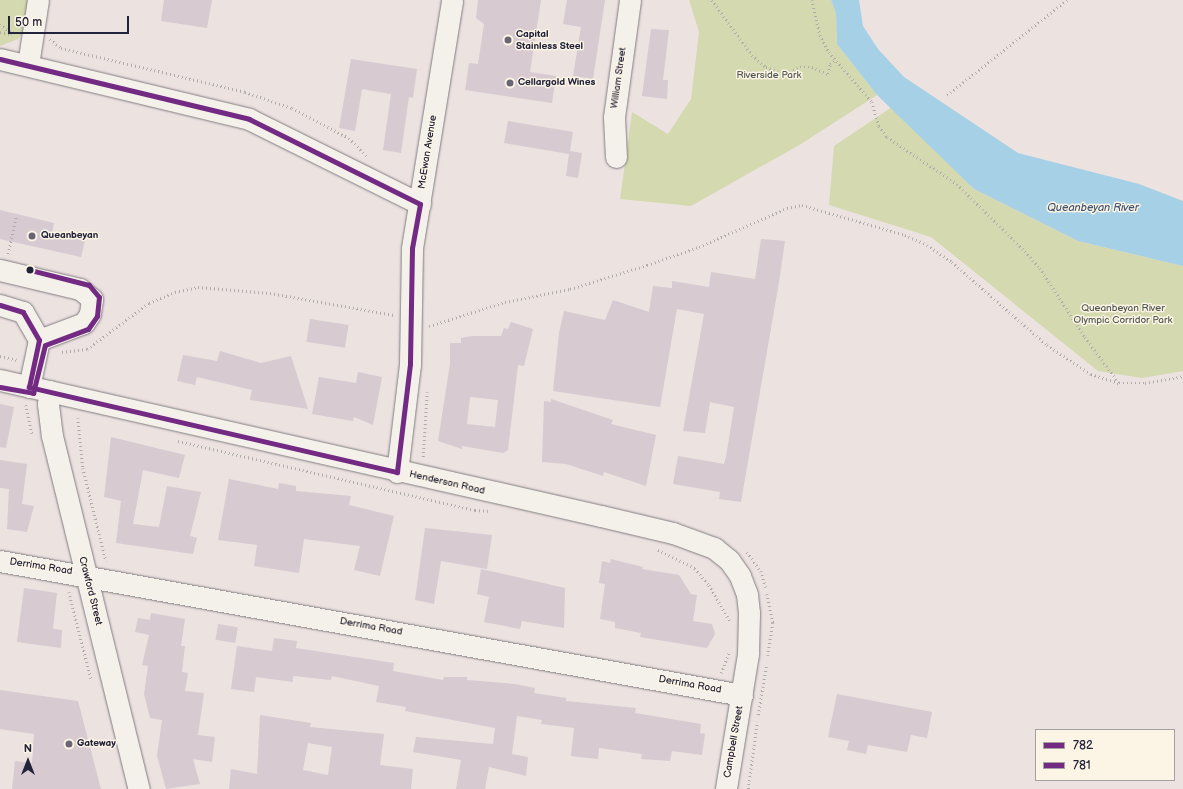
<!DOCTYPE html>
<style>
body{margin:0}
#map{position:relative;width:1183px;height:789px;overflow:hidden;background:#ece2e0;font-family:"Balsamiq Sans",sans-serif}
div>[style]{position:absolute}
.green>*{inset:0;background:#d4d9af}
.water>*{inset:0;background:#a6d0e6}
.building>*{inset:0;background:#d7cad0;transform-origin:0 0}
.path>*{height:2.5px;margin-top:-1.25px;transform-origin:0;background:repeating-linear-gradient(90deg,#afacab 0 1px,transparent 0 4px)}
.roads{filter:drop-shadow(0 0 1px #817d81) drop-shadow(0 0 1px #817d81)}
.minor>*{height:21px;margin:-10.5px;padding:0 10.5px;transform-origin:10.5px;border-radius:10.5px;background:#f4f0ea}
.bus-1>*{height:5px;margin:-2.5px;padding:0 2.5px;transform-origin:2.5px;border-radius:2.5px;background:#732a82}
.bus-2>*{height:5px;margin:-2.5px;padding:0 2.5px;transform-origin:2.5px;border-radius:2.5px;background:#732a82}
.dots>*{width:11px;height:11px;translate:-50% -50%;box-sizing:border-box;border:2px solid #fcf5e5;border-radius:50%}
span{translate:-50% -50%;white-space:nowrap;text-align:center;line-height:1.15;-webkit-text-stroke:3px #fcf5e5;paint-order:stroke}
.poi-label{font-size:10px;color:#22223b;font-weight:700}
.left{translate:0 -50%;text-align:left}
.park-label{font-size:10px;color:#515752}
.street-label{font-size:10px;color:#22223b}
.water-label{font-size:11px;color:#41546f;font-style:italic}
.legend{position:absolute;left:1035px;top:729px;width:140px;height:52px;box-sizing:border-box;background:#fcf5e5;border:1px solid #a5a1a1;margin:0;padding:5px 7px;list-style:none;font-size:12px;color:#22223b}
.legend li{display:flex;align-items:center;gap:8px;height:20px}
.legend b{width:20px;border:1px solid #a5a1a1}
.north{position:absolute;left:8px;top:741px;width:40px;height:40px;-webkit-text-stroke:3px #fcf5e5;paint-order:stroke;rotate:0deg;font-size:11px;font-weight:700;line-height:16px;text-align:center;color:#22223b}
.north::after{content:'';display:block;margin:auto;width:14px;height:18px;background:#22223b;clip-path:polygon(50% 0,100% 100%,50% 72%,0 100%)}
.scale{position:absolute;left:8px;top:16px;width:121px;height:18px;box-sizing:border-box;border:2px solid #22223b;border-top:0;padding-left:5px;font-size:12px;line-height:14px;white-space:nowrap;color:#22223b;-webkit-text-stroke:3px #fcf5e5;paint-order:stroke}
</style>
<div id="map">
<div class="green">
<i style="clip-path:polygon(0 0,31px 0,26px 29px,18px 39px,0 46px)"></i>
<i style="clip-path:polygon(689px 0,831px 0,836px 13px,837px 44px,877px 95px,801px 144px,691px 206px,620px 199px,632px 112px,668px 134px,691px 99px,699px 32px)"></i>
<i style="clip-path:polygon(892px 107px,974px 189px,1078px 241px,1183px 266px,1183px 371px,1142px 378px,1098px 371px,931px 237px,829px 205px,834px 146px)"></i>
</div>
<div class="water">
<i style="clip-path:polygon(831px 0,859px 0,863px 26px,878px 49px,904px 77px,1018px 153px,1139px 184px,1183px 201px,1183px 266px,1078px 241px,974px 189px,877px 95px,837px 44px,836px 13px)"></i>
</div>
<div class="building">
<i style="clip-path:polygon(164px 0,212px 0,207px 28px,161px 21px)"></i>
<i style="clip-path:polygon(478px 0,541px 0,530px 72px,556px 76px,552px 103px,465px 90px,469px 63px,478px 64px,484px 24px,476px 18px)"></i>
<i style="clip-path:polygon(567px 0,605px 0,593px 79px,573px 76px,581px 27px,563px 24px)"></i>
<i style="clip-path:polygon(651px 29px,669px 30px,663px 80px,668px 80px,667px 99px,642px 96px)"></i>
<i style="clip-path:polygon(351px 59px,417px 69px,413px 98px,409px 97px,401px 153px,383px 150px,391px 94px,362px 89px,355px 131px,339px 128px)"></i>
<i style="clip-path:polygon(508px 121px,573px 132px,570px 151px,582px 153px,578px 178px,566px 176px,569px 154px,504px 143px)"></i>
<i style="clip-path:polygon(0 210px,54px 223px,52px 233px,85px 241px,81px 257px,0 239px)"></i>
<i style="clip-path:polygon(761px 239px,785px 241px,779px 282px,741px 502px,719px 499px,720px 492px,673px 484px,678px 456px,724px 464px,726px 457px,734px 407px,710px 402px,705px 433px,683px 431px,704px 314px,677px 309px,660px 407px,553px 391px,559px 333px,564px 311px,605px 320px,613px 300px,649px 312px,653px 286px,672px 288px,672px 281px,709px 287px,711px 272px,755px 279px)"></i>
<i style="left:310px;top:319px;width:39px;height:23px;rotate:9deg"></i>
<i style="clip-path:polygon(evenodd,511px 322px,533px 329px,524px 366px,518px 365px,508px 450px,503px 453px,462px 446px,462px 449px,438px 441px,450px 364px,450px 343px,461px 343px,461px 338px,472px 336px,501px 336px,504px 328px,508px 329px,511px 322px,470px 397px,498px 400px,495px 427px,467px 424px,470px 397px)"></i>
<i style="clip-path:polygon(220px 351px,261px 363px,291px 356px,308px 409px,250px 400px,252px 390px,197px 377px,195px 385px,177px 381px,183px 355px,217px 361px)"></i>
<i style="clip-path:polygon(358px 372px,382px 377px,373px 425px,354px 417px,353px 421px,312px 414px,319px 377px,356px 383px)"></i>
<i style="clip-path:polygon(551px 399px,613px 420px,611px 424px,656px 435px,646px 486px,604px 472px,603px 476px,566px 464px,542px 462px,544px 401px,551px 402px)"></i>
<i style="clip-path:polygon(0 404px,14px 407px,6px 448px,0 447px)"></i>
<i style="clip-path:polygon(111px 437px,185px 455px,179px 478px,143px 470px,133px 524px,159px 527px,167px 486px,201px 492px,190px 536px,197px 538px,193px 554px,116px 543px,121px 501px,104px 497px)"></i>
<i style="clip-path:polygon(0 460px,27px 464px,22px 504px,34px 506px,27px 532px,7px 529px,9px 489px,0 488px)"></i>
<i style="clip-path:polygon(229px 479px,278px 489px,279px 483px,296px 486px,296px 491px,351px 496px,349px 505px,394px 516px,380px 576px,354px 570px,360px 546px,304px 539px,299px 573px,254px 566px,257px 545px,218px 540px)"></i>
<i style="clip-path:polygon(425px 528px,492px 535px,487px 569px,441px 561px,434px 604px,415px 600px)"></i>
<i style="clip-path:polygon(611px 559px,643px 567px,642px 569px,679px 575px,691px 594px,697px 595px,693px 621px,712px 624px,715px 634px,707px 648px,640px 637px,641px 633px,615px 628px,615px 622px,600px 619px,605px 584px,599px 583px,602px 561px,610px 563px)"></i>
<i style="clip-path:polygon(481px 569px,565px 588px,564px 628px,522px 621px,520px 629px,484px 622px,489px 597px,477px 594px)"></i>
<i style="clip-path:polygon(24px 588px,57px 593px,53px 629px,62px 630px,61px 648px,17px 642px)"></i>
<i style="clip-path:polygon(151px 613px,185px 619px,181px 646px,185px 646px,182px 672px,188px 673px,185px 691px,204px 693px,198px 735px,215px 737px,212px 762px,193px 759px,200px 784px,166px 789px,157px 756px,162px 720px,150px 718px,144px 694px,148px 666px,142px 665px,149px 635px,135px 632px,138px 618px,150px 620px)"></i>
<i style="left:218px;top:624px;width:20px;height:16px;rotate:9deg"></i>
<i style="clip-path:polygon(274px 638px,297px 641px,296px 648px,394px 663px,393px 671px,443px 680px,444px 677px,467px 677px,467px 680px,515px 684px,535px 688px,534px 693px,566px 698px,566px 701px,636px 708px,635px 713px,701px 724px,700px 733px,705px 734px,702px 755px,672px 751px,670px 761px,641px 759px,642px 754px,599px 748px,598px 759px,571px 756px,574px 728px,541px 724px,542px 720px,517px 716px,512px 754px,528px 757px,526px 776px,489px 767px,485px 789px,456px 789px,461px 760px,413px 752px,416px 737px,493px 744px,495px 728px,405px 711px,406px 707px,376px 702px,379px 686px,332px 676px,331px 680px,293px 676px,293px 682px,256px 677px,254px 692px,231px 689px,237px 646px,272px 651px)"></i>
<i style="clip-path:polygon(0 690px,78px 701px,101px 789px,12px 789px,15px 761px,32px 763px,34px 734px,0 729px)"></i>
<i style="clip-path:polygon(837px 694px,932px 712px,927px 738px,911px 735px,907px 752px,868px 745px,866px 754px,847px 750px,849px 741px,828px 737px)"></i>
<i style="clip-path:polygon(evenodd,260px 715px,311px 723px,310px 727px,384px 734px,380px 765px,413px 769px,411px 789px,229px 789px,231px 769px,257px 774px,260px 715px,308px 743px,332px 747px,328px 775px,303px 770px,308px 743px)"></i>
</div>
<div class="path">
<i style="left:712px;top:0;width:68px;rotate:54deg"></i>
<i style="left:752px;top:55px;width:18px;rotate:41deg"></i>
<i style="left:766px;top:67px;width:21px;rotate:19deg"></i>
<i style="left:786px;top:74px;width:16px;rotate:-27deg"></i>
<i style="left:800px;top:67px;width:12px"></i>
<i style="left:812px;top:67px;width:17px;rotate:24deg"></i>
<i style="left:828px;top:74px;width:10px;rotate:-79deg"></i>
<i style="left:830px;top:64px;width:6px;rotate:-39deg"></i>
<i style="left:812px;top:0;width:36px;rotate:77deg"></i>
<i style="left:820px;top:35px;width:19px;rotate:62deg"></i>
<i style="left:829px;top:52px;width:66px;rotate:49.3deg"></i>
<i style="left:872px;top:102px;width:25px;rotate:74deg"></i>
<i style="left:879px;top:126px;width:14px;rotate:54deg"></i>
<i style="left:887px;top:137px;width:84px;rotate:33.9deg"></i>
<i style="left:957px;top:184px;width:95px;rotate:44.6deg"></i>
<i style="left:1025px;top:251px;width:23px;rotate:49deg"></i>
<i style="left:1040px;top:268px;width:82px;rotate:56.9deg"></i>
<i style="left:1085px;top:337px;width:57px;rotate:53.5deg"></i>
<i style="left:0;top:24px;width:15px;rotate:37deg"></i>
<i style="left:0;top:32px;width:10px;rotate:11deg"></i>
<i style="left:10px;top:34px;width:5px;rotate:-22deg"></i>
<i style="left:50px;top:39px;width:14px;rotate:39deg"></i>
<i style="left:61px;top:48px;width:189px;rotate:13.4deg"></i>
<i style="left:245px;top:92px;width:50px;rotate:18.8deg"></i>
<i style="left:292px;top:108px;width:64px;rotate:27.8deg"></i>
<i style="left:349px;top:138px;width:27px;rotate:45deg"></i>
<i style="left:947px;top:95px;width:153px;rotate:-38.4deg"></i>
<i style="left:8px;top:254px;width:38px;rotate:-78deg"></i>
<i style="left:429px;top:326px;width:80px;rotate:-17.5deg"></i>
<i style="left:505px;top:302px;width:66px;rotate:-11.3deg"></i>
<i style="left:570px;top:289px;width:81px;rotate:-17.3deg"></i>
<i style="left:647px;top:265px;width:55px;rotate:-19.1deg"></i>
<i style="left:699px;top:247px;width:96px;rotate:-23.9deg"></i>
<i style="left:787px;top:208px;width:15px;rotate:-11deg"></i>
<i style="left:802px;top:205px;width:107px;rotate:16.2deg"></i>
<i style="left:905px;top:235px;width:24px;rotate:24deg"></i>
<i style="left:927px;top:245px;width:30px;rotate:34deg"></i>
<i style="left:952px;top:262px;width:126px;rotate:41.1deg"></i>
<i style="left:1047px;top:345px;width:53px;rotate:33.4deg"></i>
<i style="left:1091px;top:374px;width:29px;rotate:18deg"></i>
<i style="left:1119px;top:383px;width:26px"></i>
<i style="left:1145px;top:383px;width:39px;rotate:-10deg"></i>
<i style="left:62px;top:352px;width:25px;rotate:-7deg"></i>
<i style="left:87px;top:349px;width:77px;rotate:-36.6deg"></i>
<i style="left:149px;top:303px;width:28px;rotate:-23deg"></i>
<i style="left:175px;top:292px;width:24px;rotate:-12deg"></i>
<i style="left:198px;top:287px;width:72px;rotate:4.8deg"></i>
<i style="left:270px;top:293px;width:126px;rotate:10.1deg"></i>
<i style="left:0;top:356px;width:17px;rotate:13deg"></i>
<i style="left:26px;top:405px;width:29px;rotate:78deg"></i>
<i style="left:78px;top:418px;width:50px;rotate:84.3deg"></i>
<i style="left:83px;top:468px;width:96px;rotate:76.1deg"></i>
<i style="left:178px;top:441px;width:305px;rotate:13.1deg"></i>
<i style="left:475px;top:510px;width:16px;rotate:4deg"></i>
<i style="left:423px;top:457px;width:65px;rotate:-86.5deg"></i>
<i style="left:658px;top:550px;width:41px;rotate:25.9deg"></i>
<i style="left:695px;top:568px;width:22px;rotate:51deg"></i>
<i style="left:709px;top:585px;width:42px;rotate:59.7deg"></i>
<i style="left:747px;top:552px;width:24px;rotate:54deg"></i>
<i style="left:761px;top:571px;width:17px;rotate:73deg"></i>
<i style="left:69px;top:592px;width:89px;rotate:75.7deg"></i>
<i style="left:767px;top:594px;width:30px;rotate:78deg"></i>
<i style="left:773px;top:623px;width:33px;rotate:99deg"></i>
<i style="left:721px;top:673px;width:22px;rotate:-69deg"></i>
<i style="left:758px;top:715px;width:49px;rotate:-80.5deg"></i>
<i style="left:748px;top:789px;width:68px;rotate:-82.3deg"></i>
</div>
<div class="roads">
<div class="minor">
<i style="left:0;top:59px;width:256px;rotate:13.5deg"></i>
<i style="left:249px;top:119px;width:191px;rotate:26.4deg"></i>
<i style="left:28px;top:65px;width:66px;rotate:-81.3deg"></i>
<i style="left:616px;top:157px;width:40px;rotate:-92.9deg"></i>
<i style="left:614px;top:117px;width:118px;rotate:-82.2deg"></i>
<i style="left:0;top:270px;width:82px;rotate:13.4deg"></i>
<i style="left:80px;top:289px;width:16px;rotate:40deg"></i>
<i style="left:92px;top:299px;width:15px;rotate:98deg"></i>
<i style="left:90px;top:314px;width:11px;rotate:124deg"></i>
<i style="left:84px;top:323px;width:48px;rotate:159.3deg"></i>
<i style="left:0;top:305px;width:24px;rotate:17deg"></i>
<i style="left:23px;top:312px;width:32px;rotate:60deg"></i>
<i style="left:39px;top:340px;width:48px;rotate:102deg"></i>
<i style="left:0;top:380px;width:616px;rotate:12.75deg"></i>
<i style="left:601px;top:516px;width:74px;rotate:13.3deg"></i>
<i style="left:673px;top:533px;width:44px;rotate:20.1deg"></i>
<i style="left:714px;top:548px;width:19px;rotate:39deg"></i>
<i style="left:729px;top:560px;width:19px;rotate:55deg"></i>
<i style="left:740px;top:576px;width:19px;rotate:69deg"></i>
<i style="left:747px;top:594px;width:19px;rotate:84deg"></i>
<i style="left:749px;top:613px;width:41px;rotate:91.4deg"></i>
<i style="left:748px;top:654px;width:137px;rotate:99.3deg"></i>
<i style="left:50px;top:391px;width:13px;rotate:99deg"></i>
<i style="left:48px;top:404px;width:32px;rotate:83deg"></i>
<i style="left:52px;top:436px;width:364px;rotate:76.2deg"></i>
<i style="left:397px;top:472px;width:109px;rotate:-83.1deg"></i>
<i style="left:410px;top:364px;width:116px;rotate:-89deg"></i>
<i style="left:412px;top:248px;width:251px;rotate:-80.8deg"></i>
<i style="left:0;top:561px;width:754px;rotate:10.24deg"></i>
</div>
</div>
<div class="bus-1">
<i style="left:0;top:59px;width:256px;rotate:13.5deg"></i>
<i style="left:249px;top:119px;width:191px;rotate:26.4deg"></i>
<i style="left:420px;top:204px;width:45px;rotate:100.3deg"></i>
<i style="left:412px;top:248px;width:116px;rotate:91deg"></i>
<i style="left:410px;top:364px;width:109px;rotate:96.9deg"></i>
<i style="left:397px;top:472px;width:378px;rotate:-167deg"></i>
<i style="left:29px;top:387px;width:48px;rotate:-78deg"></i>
<i style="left:39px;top:340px;width:32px;rotate:-120deg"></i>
<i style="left:23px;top:312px;width:24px;rotate:-163deg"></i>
</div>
<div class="bus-2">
<i style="left:0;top:387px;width:34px;rotate:10deg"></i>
<i style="left:33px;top:393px;width:49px;rotate:-76deg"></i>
<i style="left:45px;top:345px;width:46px;rotate:-20.4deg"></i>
<i style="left:88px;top:329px;width:16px;rotate:-55deg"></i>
<i style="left:97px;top:316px;width:19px;rotate:-84deg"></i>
<i style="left:99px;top:297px;width:16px;rotate:-130deg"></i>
<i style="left:89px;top:285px;width:61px;rotate:-165.7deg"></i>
</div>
<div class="dots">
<i style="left:508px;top:40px;background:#696575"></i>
<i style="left:510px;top:83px;background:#696575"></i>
<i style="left:32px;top:236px;background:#696575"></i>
<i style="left:30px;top:270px;background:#22223b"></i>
<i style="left:69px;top:744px;background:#696575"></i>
</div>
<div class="poi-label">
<span class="left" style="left:516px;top:40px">Capital<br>Stainless Steel</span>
<span class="left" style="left:518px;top:83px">Cellargold Wines</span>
<span class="left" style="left:41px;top:236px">Queanbeyan</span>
<span class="left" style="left:77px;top:744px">Gateway</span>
</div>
<div class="park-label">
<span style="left:769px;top:76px">Riverside Park</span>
<span style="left:1123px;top:314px">Queanbeyan River<br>Olympic Corridor Park</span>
</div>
<div class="street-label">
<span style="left:619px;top:78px;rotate:-82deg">William Street</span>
<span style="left:428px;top:152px;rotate:-81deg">McEwan Avenue</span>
<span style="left:447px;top:483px;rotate:13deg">Henderson Road</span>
<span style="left:41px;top:567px;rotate:9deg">Derrima Road</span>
<span style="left:90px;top:591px;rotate:76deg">Crawford Street</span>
<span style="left:371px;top:627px;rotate:10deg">Derrima Road</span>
<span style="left:690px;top:685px;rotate:10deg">Derrima Road</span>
<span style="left:734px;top:742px;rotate:-80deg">Campbell Street</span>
</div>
<div class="water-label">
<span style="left:1093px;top:208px">Queanbeyan River</span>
</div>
<ul class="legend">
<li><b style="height:5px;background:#732a82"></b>782</li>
<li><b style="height:5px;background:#732a82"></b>781</li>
</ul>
<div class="north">N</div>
<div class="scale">50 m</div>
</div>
